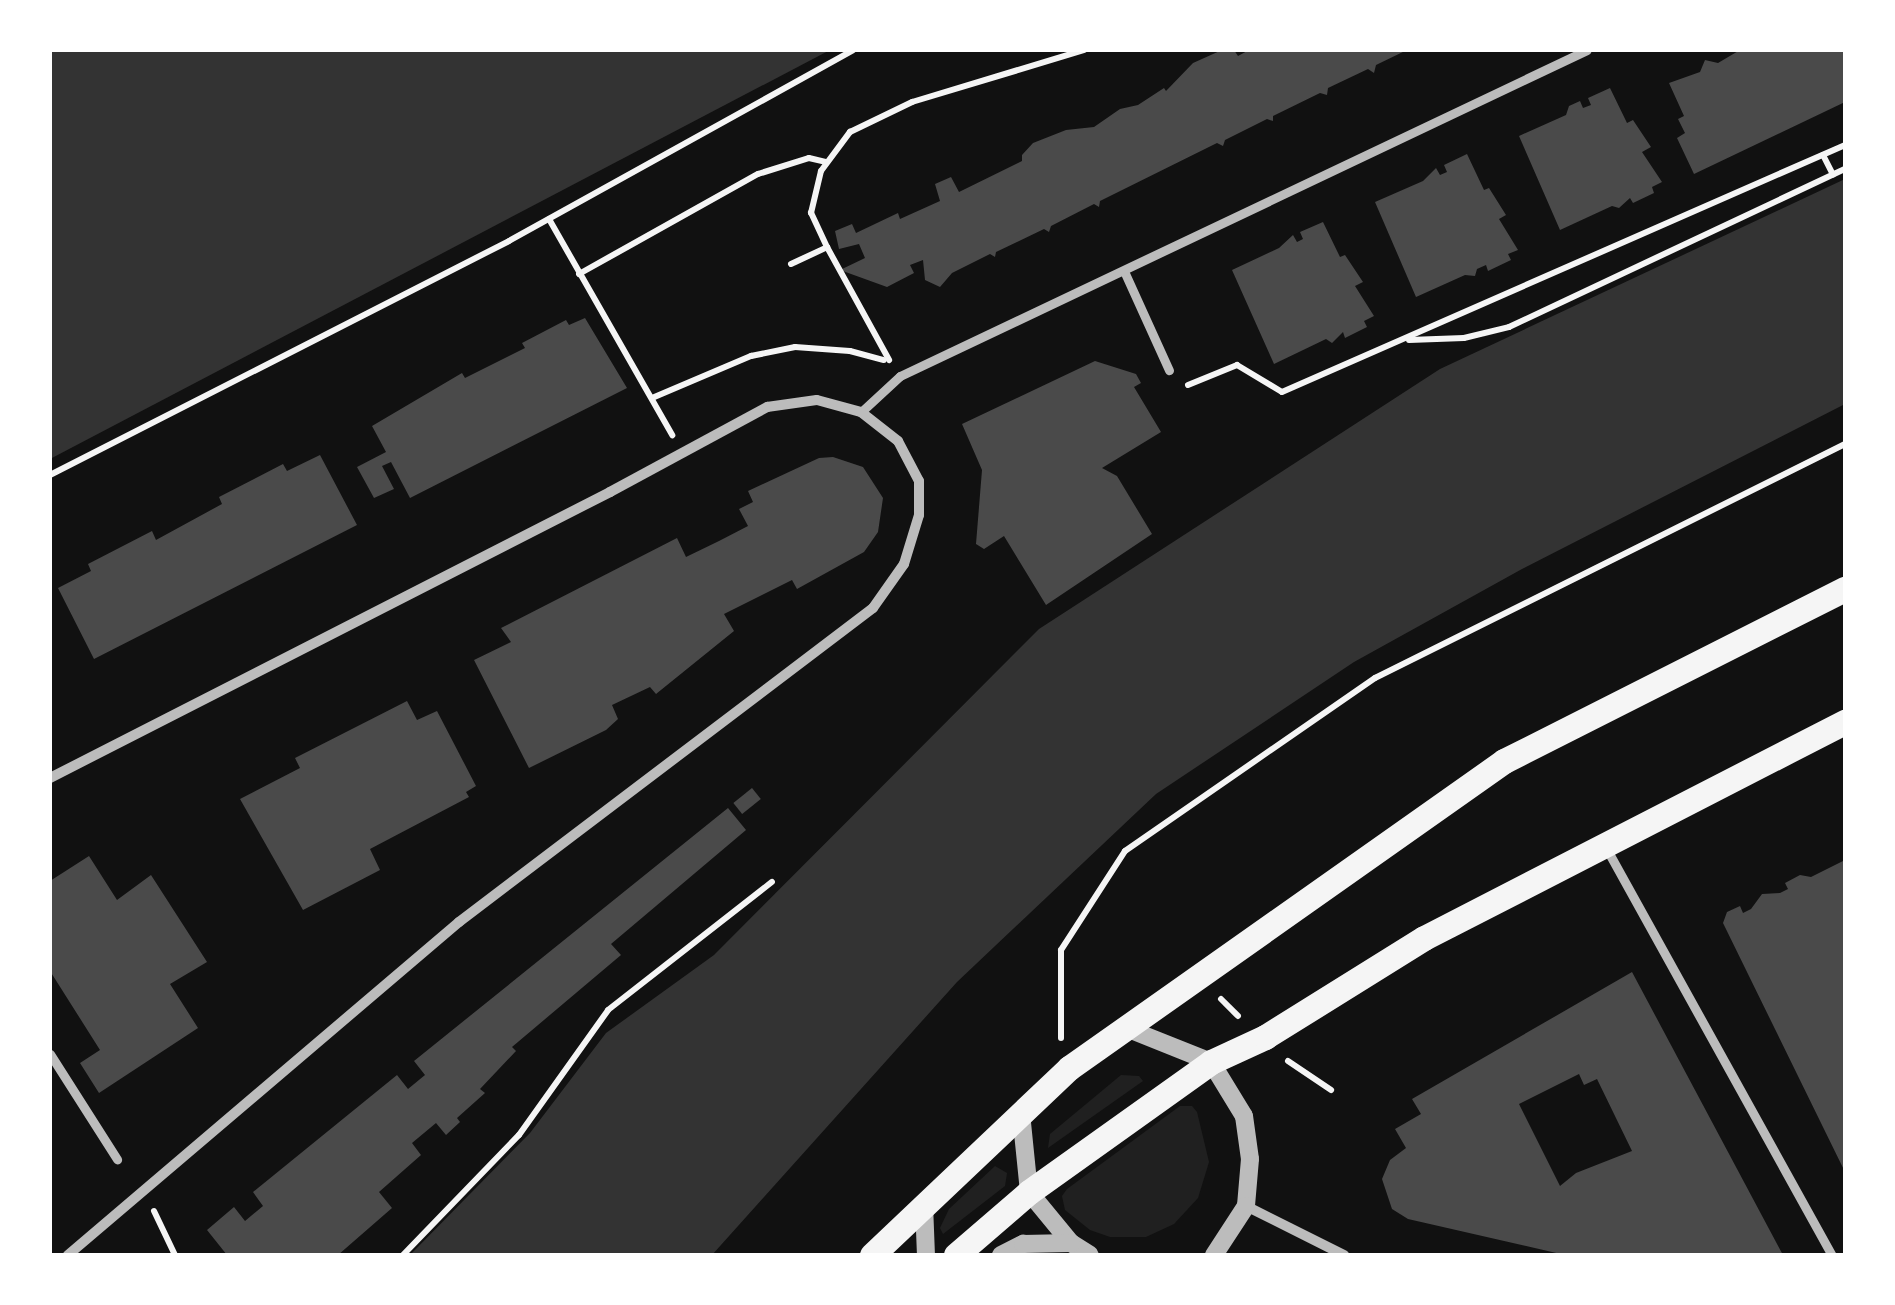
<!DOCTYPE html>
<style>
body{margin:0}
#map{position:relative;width:1895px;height:1305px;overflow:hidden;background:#111;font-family:"Nunito Sans",sans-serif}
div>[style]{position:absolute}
.green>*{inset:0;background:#202020}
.water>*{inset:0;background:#333}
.building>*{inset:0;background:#4a4a4a;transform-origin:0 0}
.path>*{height:6px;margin:-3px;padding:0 3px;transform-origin:3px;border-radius:3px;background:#f5f5f5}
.pedestrian>*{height:9px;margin:-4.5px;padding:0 4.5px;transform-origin:4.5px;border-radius:4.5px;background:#bcbcbc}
.minor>*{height:10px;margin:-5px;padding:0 5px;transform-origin:5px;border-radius:5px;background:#bcbcbc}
.tertiary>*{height:18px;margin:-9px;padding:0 9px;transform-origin:9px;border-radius:9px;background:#bcbcbc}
.primary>*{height:25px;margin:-12.5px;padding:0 12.5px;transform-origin:12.5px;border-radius:12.5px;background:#f5f5f5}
span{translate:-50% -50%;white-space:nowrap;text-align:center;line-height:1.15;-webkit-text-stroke:10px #fff;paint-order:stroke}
.frame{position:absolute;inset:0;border:52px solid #fff;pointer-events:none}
</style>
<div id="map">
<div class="green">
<i style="clip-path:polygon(1121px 1075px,1139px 1076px,1143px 1081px,1048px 1148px,1050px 1134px)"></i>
<i style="clip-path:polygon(1180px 1106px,1192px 1106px,1197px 1112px,1209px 1162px,1198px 1198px,1174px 1224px,1146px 1237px,1110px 1237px,1090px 1230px,1065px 1210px,1062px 1196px,1067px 1189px)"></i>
<i style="clip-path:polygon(995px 1166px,1007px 1173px,1005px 1186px,943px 1234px,940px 1228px,949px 1209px)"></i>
</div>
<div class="water">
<i style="clip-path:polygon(50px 50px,830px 50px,50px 459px)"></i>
<i style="clip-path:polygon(1845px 179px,1845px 404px,1522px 569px,1354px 662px,1156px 794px,957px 982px,712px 1255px,410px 1255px,530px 1133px,606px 1033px,714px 955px,1039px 629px,1440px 369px)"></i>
</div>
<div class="building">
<i style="clip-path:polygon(1222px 50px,1234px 50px,1238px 56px,1249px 50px,1407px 50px,1376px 65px,1374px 73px,1368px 69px,1328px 88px,1327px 95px,1320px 93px,1273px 116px,1273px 121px,1267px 119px,1225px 140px,1223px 146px,1217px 143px,1100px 201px,1099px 207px,1094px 204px,1051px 226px,1049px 232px,1044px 229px,996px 252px,995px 257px,990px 254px,952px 273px,940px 287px,925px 280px,923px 260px,910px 265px,914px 273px,887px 287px,840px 270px,865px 258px,859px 244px,839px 249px,835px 231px,852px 224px,856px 233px,898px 213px,900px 219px,940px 201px,935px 184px,951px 177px,959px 192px,1022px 161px,1022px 155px,1033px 143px,1066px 130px,1094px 127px,1120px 109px,1138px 105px,1164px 88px,1166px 91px,1193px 63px)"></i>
<i style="clip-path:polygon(1740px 50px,1845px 50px,1845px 102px,1694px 174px,1677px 138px,1685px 133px,1678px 119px,1684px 116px,1669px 83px,1700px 72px,1705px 60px,1718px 63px)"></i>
<i style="clip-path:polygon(1610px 88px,1627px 123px,1633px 120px,1651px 147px,1642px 152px,1662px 182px,1652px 187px,1654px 193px,1633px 203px,1630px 198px,1619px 208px,1612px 206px,1560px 230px,1519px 136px,1566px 115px,1569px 106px,1580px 101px,1583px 108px,1591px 105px,1588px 98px)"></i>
<i style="clip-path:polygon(1467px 154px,1484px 190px,1489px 188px,1506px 215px,1499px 219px,1518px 250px,1508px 254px,1511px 260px,1488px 271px,1486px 265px,1477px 269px,1475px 276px,1465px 275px,1416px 297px,1375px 202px,1423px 181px,1436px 168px,1440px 175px,1447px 172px,1444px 165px)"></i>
<i style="clip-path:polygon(1323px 222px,1340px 257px,1345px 255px,1363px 282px,1355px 286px,1374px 316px,1364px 321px,1367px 327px,1345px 338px,1343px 332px,1332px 343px,1326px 339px,1274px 364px,1232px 270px,1279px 248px,1293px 235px,1297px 242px,1303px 239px,1300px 232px)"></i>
<i style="clip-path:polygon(585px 318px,627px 388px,410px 498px,391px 462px,382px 466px,394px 489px,374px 498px,357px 467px,386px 452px,372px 426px,462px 373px,465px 378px,525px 348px,522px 343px,566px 320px,569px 325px)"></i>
<i style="clip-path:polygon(1095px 361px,1136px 374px,1141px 383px,1134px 387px,1161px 432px,1102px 468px,1117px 476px,1152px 534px,1046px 605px,1004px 536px,984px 549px,976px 544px,982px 470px,962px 424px)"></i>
<i style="clip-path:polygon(320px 455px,357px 525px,94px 659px,58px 588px,91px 571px,88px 564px,152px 531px,156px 540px,222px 504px,219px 497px,283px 464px,287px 471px)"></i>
<i style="clip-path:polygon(833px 457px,863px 467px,883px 498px,878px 532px,864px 552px,797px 589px,792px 580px,724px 614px,734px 631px,656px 694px,650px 687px,612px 705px,618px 719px,606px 730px,529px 768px,474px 660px,511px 642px,501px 628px,677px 538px,686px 557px,719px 541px,748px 526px,739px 509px,753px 502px,748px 491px,819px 458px)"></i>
<i style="clip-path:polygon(407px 701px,417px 720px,437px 711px,476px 786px,466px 792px,469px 797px,370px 849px,380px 870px,303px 910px,240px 799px,300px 768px,295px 758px)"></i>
<i style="left:752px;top:788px;width:14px;height:24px;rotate:51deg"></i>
<i style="clip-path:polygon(728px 808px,746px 830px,611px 944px,621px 955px,512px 1047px,516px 1051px,480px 1089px,485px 1093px,457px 1118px,460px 1122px,446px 1135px,436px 1123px,412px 1143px,421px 1155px,379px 1192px,392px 1208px,338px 1255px,227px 1255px,207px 1230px,234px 1207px,245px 1221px,263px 1206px,253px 1192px,397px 1075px,408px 1089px,425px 1075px,414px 1061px)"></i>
<i style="clip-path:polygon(89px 856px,117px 900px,151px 875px,207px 962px,170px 984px,198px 1028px,99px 1093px,80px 1063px,100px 1050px,50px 971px,50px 881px)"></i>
<i style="clip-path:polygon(1845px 860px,1845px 1172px,1723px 923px,1727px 912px,1740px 906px,1743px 913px,1751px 909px,1762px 894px,1780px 893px,1788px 889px,1785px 883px,1800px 875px,1811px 877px)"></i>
<i style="clip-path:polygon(evenodd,1632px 972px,1783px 1255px,1565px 1255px,1408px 1219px,1392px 1209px,1382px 1179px,1390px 1160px,1406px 1148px,1395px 1129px,1421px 1114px,1412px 1099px,1632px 972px,1579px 1074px,1584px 1085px,1597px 1079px,1632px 1151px,1576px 1173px,1560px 1186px,1519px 1104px,1579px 1074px)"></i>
</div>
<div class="path">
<i style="left:1823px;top:155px;width:22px;rotate:63deg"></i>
<i style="left:549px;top:219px;width:249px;rotate:60.3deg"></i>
<i style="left:827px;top:247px;width:129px;rotate:61.2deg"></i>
<i style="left:791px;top:264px;width:40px;rotate:-25deg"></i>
<i style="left:827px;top:247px;width:38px;rotate:-115deg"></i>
<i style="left:811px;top:213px;width:43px;rotate:-76.6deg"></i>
<i style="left:821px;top:171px;width:49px;rotate:-53.4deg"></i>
<i style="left:850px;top:132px;width:69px;rotate:-25.8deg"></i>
<i style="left:912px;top:102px;width:180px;rotate:-16.8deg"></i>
<i style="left:579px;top:274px;width:205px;rotate:-29.2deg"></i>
<i style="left:758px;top:174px;width:53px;rotate:-17.4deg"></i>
<i style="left:809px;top:158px;width:18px;rotate:13deg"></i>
<i style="left:1409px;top:340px;width:55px;rotate:-2.1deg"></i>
<i style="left:1464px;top:338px;width:46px;rotate:-13.7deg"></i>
<i style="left:1509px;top:327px;width:371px;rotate:-25.2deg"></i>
<i style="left:1188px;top:385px;width:53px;rotate:-22.2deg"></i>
<i style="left:1237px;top:365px;width:52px;rotate:31deg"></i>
<i style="left:1282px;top:392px;width:615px;rotate:-23.69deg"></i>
<i style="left:652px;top:398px;width:108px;rotate:-23deg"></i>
<i style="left:751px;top:356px;width:45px;rotate:-11.6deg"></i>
<i style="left:795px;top:347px;width:55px;rotate:4.2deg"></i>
<i style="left:850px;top:351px;width:35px;rotate:15deg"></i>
<i style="left:50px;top:475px;width:515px;rotate:-27.01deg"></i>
<i style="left:509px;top:241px;width:393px;rotate:-29deg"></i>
<i style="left:1221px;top:999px;width:24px;rotate:45deg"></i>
<i style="left:1061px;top:1038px;width:88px;rotate:-90deg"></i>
<i style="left:1061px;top:950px;width:118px;rotate:-57.1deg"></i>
<i style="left:1125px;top:851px;width:304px;rotate:-34.7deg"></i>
<i style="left:1375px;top:678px;width:525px;rotate:-26.47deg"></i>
<i style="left:1288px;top:1061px;width:52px;rotate:34deg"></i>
<i style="left:154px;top:1211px;width:49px;rotate:64.5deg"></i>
<i style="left:403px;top:1255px;width:167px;rotate:-46deg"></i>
<i style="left:519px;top:1135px;width:153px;rotate:-54.5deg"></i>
<i style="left:608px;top:1010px;width:208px;rotate:-38deg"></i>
</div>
<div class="pedestrian">
<i style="left:1124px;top:271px;width:109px;rotate:65.6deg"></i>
<i style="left:861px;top:412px;width:53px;rotate:-42.7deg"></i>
<i style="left:900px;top:376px;width:760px;rotate:-25.39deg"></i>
<i style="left:1605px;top:846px;width:468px;rotate:61deg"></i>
<i style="left:50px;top:1054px;width:125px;rotate:57.5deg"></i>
</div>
<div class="minor">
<i style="left:50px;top:778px;width:629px;rotate:-27.05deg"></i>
<i style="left:610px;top:492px;width:179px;rotate:-28.4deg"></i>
<i style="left:767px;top:407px;width:50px;rotate:-8deg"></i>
<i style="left:817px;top:400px;width:46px;rotate:15.3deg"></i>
<i style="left:861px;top:412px;width:47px;rotate:38.1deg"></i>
<i style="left:898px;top:441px;width:45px;rotate:62.3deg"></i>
<i style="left:919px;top:481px;width:34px;rotate:90deg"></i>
<i style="left:919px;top:515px;width:51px;rotate:107deg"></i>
<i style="left:904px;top:564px;width:54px;rotate:125.2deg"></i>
<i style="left:873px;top:608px;width:520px;rotate:142.82deg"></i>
<i style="left:459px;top:922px;width:514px;rotate:139.58deg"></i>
<i style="left:1246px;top:1206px;width:110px;rotate:26.6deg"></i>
</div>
<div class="tertiary">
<i style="left:1126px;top:1028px;width:92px;rotate:21.8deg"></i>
<i style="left:1211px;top:1062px;width:63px;rotate:58.6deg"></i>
<i style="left:1244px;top:1116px;width:43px;rotate:82.1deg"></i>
<i style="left:1250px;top:1159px;width:47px;rotate:94.9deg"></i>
<i style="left:1246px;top:1206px;width:59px;rotate:123.1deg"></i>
<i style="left:1021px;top:1113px;width:79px;rotate:84.2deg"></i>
<i style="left:1029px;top:1192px;width:66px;rotate:50.5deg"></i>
<i style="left:1071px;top:1243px;width:22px;rotate:32deg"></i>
<i style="left:924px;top:1204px;width:51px;rotate:87.8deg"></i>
<i style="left:1001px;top:1255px;width:25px;rotate:-27deg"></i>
<i style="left:1023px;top:1244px;width:48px;rotate:-1.2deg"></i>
</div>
<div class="primary">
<i style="left:872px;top:1255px;width:272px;rotate:-43.5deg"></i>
<i style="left:1069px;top:1068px;width:532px;rotate:-35.21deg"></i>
<i style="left:1504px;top:761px;width:382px;rotate:-26.8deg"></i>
<i style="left:956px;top:1255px;width:96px;rotate:-40.8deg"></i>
<i style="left:1029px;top:1192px;width:224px;rotate:-35.5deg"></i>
<i style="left:1211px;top:1062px;width:60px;rotate:-24.8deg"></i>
<i style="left:1265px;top:1037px;width:187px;rotate:-31.9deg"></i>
<i style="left:1424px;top:938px;width:473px;rotate:-27.2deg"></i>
</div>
<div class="frame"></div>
</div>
